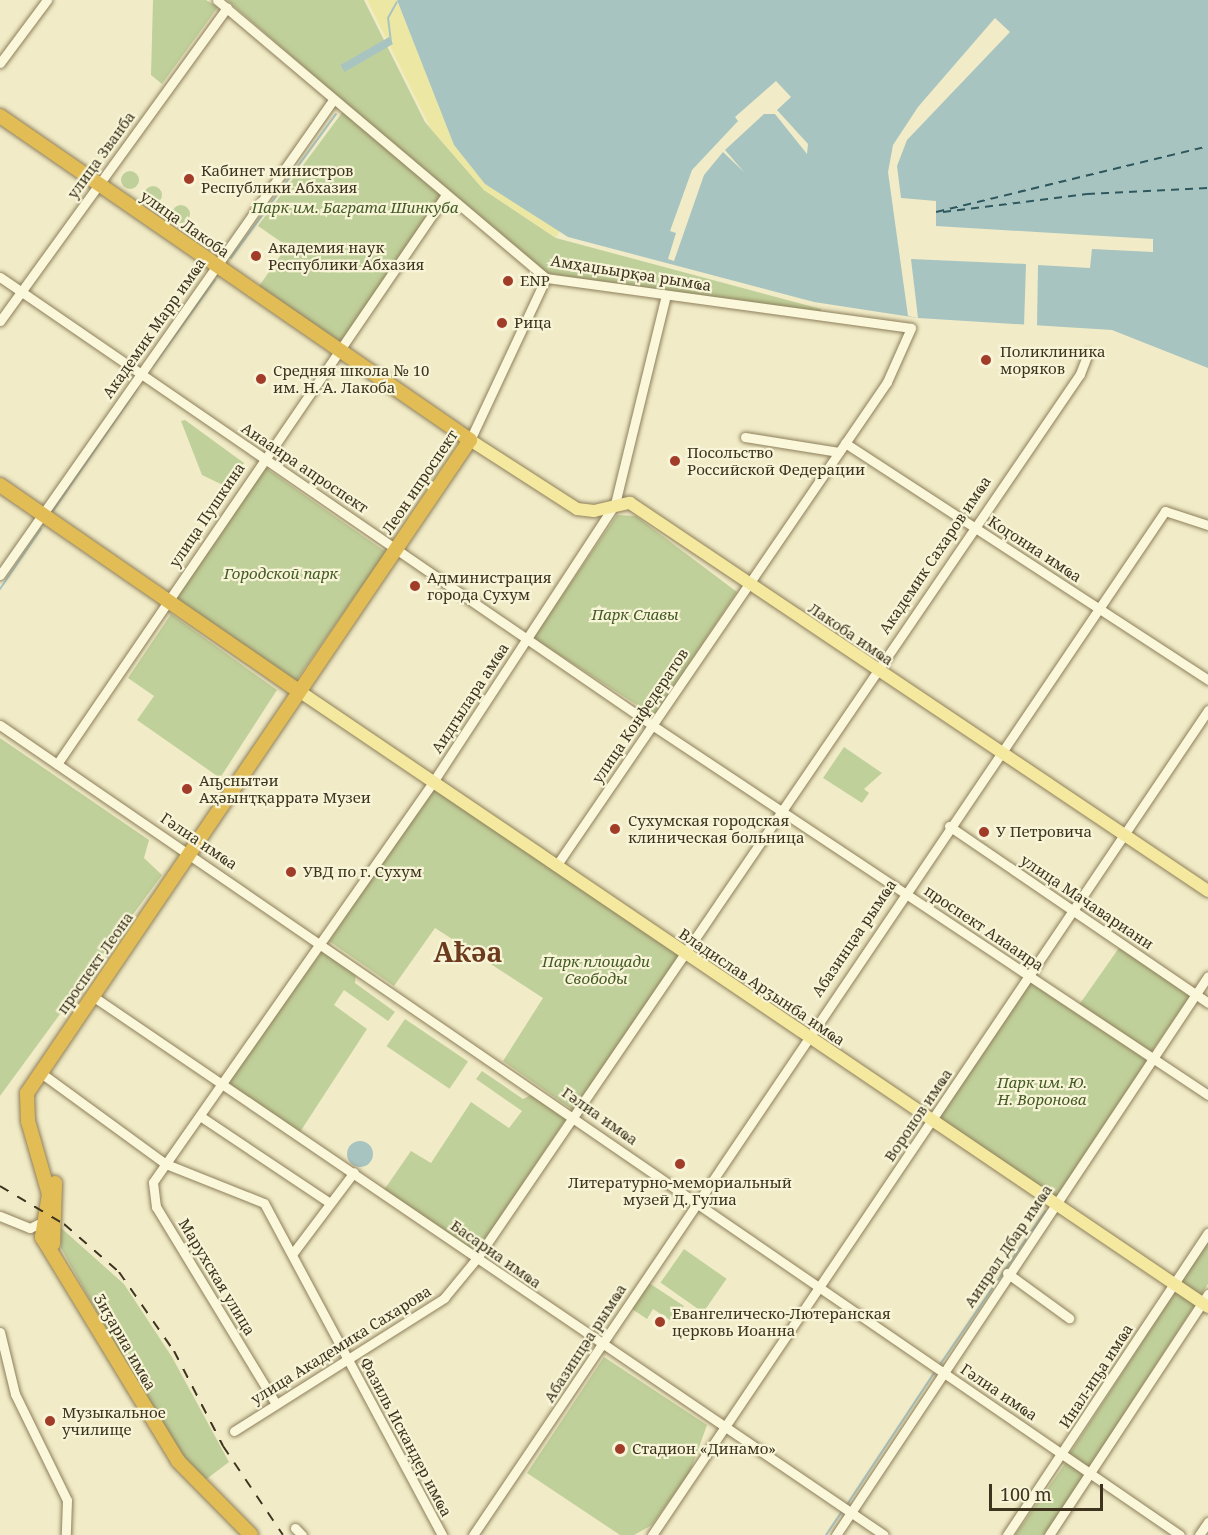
<!DOCTYPE html>
<meta charset="utf-8">
<style>
body{margin:0}
#map{position:relative;width:1208px;height:1535px;overflow:hidden;background:#f1ecc7;font-family:"Noto Serif",serif}
div>[style]{position:absolute}
.green>*{inset:0;background:#c0d09a;transform-origin:0 0}
.round{border-radius:50%}
.sand>*{inset:0;background:#ede7a4}
.water>*{inset:0;background:#a8c4c1;transform-origin:0 0}
.pier>*{inset:0;background:#f1ecc7}
.stream>*{height:2px;margin:-1px;padding:0 1px;transform-origin:1px;border-radius:1px;background:#a8c4c1}
.ferry>*{height:1.5px;margin-top:-0.75px;transform-origin:0;background:repeating-linear-gradient(90deg,#2e585e 0 8px,transparent 0 14px)}
.roads{filter:drop-shadow(0 0 2px #8e7f5b) drop-shadow(0 0 2px #8e7f5b)}
.minor>*{height:9px;margin:-4.5px;padding:0 4.5px;transform-origin:4.5px;border-radius:4.5px;background:#faf7db}
.major>*{height:12px;margin:-6px;padding:0 6px;transform-origin:6px;border-radius:6px;background:#f4e99f}
.highway>*{height:14px;margin:-7px;padding:0 7px;transform-origin:7px;border-radius:7px;background:#e2bd56}
.rail>*{height:2px;margin-top:-1px;transform-origin:0;background:repeating-linear-gradient(90deg,#3d331f 0 10px,transparent 0 20px)}
.dots>*{width:16px;height:16px;translate:-50% -50%;box-sizing:border-box;border:3px solid #f7f4d7;border-radius:50%}
span{translate:-50% -50%;white-space:nowrap;text-align:center;line-height:1.15;-webkit-text-stroke:4.5px #f7f4d7;paint-order:stroke}
.street-label{font-size:15px;color:#3d331f}
.poi-label{font-size:15px;color:#3d331f}
.left{translate:0 -50%;text-align:left}
.park-label{font-size:15px;color:#445b25;font-style:italic}
.town-label{font-size:27px;color:#6c3b1d;font-weight:700}
.scale{position:absolute;left:989px;top:1484px;width:114px;height:27px;box-sizing:border-box;border:3px solid #3d331f;border-top:0;padding-left:8px;font-size:18px;line-height:21px;white-space:nowrap;color:#3d331f;-webkit-text-stroke:4px #f7f4d7;paint-order:stroke}
</style>
<div id="map">
<div class="green">
<i style="clip-path:polygon(153px 0,206px 0,218px 7px,162px 84px,151px 75px)"></i>
<i style="clip-path:polygon(227px 0,364px 0,425px 122px,484px 190px,556px 238px,821px 309px,822px 317px,539px 272px)"></i>
<i style="clip-path:polygon(344px 110px,445px 196px,338px 349px,255px 292px,287px 246px,258px 226px)"></i>
<i class="round" style="left:121px;top:171px;width:18px;height:18px"></i>
<i class="round" style="left:144px;top:186px;width:18px;height:18px"></i>
<i class="round" style="left:172px;top:205px;width:18px;height:18px"></i>
<i style="clip-path:polygon(185px 420px,244px 463px,227px 487px,202px 475px,181px 421px)"></i>
<i style="left:263px;top:466px;width:150px;height:159px;rotate:35deg"></i>
<i style="clip-path:polygon(617px 515px,636px 516px,737px 592px,654px 716px,533px 638px)"></i>
<i style="clip-path:polygon(171px 614px,277px 690px,220px 778px,137px 720px,154px 696px,128px 678px)"></i>
<i style="clip-path:polygon(0 738px,149px 840px,144px 858px,162px 875px,0 1096px)"></i>
<i style="clip-path:polygon(844px 747px,882px 773px,864px 789px,869px 793px,862px 803px,823px 778px)"></i>
<i style="clip-path:polygon(434px 786px,683px 953px,573px 1110px,503px 1061px,543px 998px,435px 928px,394px 986px,329px 941px)"></i>
<i style="left:1121px;top:945px;width:86px;height:73px;rotate:35deg"></i>
<i style="clip-path:polygon(323px 950px,356px 972px,355px 983px,395px 1012px,388px 1021px,344px 990px,334px 1005px,367px 1029px,300px 1132px,226px 1083px)"></i>
<i style="left:1029px;top:976px;width:149px;height:174px;rotate:34deg"></i>
<i style="left:405px;top:1019px;width:76px;height:33px;rotate:34deg"></i>
<i style="clip-path:polygon(482px 1071px,523px 1099px,535px 1093px,568px 1116px,476px 1253px,384px 1190px,411px 1151px,431px 1163px,471px 1102px,509px 1128px,522px 1111px,476px 1079px)"></i>
<i style="clip-path:polygon(60px 1227px,124px 1284px,172px 1357px,229px 1462px,204px 1481px,171px 1440px,94px 1307px,61px 1248px)"></i>
<i style="clip-path:polygon(1208px 1238px,1208px 1284px,1200px 1296px,1178px 1281px)"></i>
<i style="left:684px;top:1249px;width:52px;height:41px;rotate:35deg"></i>
<i style="clip-path:polygon(649px 1283px,684px 1306px,673px 1322px,653px 1309px,647px 1319px,632px 1309px)"></i>
<i style="left:1176px;top:1290px;width:24px;height:196px;rotate:33deg"></i>
<i style="clip-path:polygon(604px 1357px,707px 1425px,690px 1472px,652px 1525px,634px 1535px,620px 1535px,527px 1473px)"></i>
<i style="clip-path:polygon(1067px 1461px,1087px 1474px,1044px 1535px,1015px 1535px)"></i>
</div>
<div class="sand">
<i style="clip-path:polygon(367px 0,397px 0,454px 145px,495px 189px,560px 231px,556px 238px,484px 190px,431px 129px)"></i>
</div>
<div class="water">
<i style="clip-path:polygon(397px 0,1208px 0,1208px 368px,1112px 330px,918px 318px,814px 302px,568px 237px,485px 184px,454px 145px)"></i>
<i style="left:389px;top:37px;width:8px;height:56px;rotate:60deg"></i>
<i class="round" style="left:347px;top:1141px;width:26px;height:26px"></i>
</div>
<div class="pier">
<i style="clip-path:polygon(995px 18px,1010px 32px,907px 140px,897px 166px,901px 198px,936px 201px,936px 226px,1153px 239px,1153px 252px,1092px 249px,1090px 268px,1038px 265px,1037px 326px,1024px 326px,1026px 264px,911px 259px,918px 318px,908px 316px,888px 172px,893px 145px,918px 107px)"></i>
<i style="clip-path:polygon(776px 81px,791px 97px,777px 110px,808px 144px,807px 154px,775px 114px,764px 114px,725px 150px,744px 172px,723px 152px,704px 175px,674px 261px,668px 259px,676px 233px,670px 231px,692px 170px,738px 121px,735px 117px)"></i>
</div>
<div class="stream">
<i style="left:391px;top:42px;width:24px;rotate:-97deg"></i>
<i style="left:388px;top:18px;width:18px;rotate:-61deg"></i>
<i style="left:231px;top:258px;width:178px;rotate:-53.9deg"></i>
<i style="left:153px;top:366px;width:106px;rotate:-54.2deg"></i>
<i style="left:53px;top:511px;width:148px;rotate:-55.5deg"></i>
<i style="left:0;top:589px;width:73px;rotate:-55.7deg"></i>
<i style="left:939px;top:1366px;width:188px;rotate:-55.6deg"></i>
<i style="left:846px;top:1506px;width:163px;rotate:-56.5deg"></i>
<i style="left:826px;top:1535px;width:30px;rotate:-56deg"></i>
</div>
<div class="ferry">
<i style="left:936px;top:212px;width:280px;rotate:-13.6deg"></i>
<i style="left:943px;top:212px;width:145px;rotate:-7.1deg"></i>
<i style="left:1087px;top:194px;width:121px;rotate:-2.8deg"></i>
</div>
<div class="roads">
<div class="minor">
<i style="left:217px;top:0;width:431px;rotate:40.2deg"></i>
<i style="left:546px;top:278px;width:368px;rotate:7.8deg"></i>
<i style="left:911px;top:328px;width:59px;rotate:114deg"></i>
<i style="left:887px;top:382px;width:586px;rotate:124.37deg"></i>
<i style="left:0;top:63px;width:79px;rotate:-53.3deg"></i>
<i style="left:0;top:277px;width:791px;rotate:34.49deg"></i>
<i style="left:652px;top:725px;width:668px;rotate:33.64deg"></i>
<i style="left:0;top:321px;width:387px;rotate:-54.1deg"></i>
<i style="left:745px;top:437px;width:95px;rotate:9.1deg"></i>
<i style="left:470px;top:440px;width:179px;rotate:-64.9deg"></i>
<i style="left:845px;top:443px;width:434px;rotate:33.1deg"></i>
<i style="left:0;top:575px;width:580px;rotate:-54.97deg"></i>
<i style="left:0;top:725px;width:1431px;rotate:34.47deg"></i>
<i style="left:57px;top:764px;width:688px;rotate:-55.66deg"></i>
<i style="left:949px;top:826px;width:314px;rotate:34.3deg"></i>
<i style="left:91px;top:995px;width:959px;rotate:34.25deg"></i>
<i style="left:41px;top:1073px;width:155px;rotate:36.1deg"></i>
<i style="left:166px;top:1164px;width:105px;rotate:21.7deg"></i>
<i style="left:264px;top:1203px;width:377px;rotate:61.8deg"></i>
<i style="left:200px;top:1116px;width:156px;rotate:33.8deg"></i>
<i style="left:0;top:1216px;width:32px;rotate:22deg"></i>
<i style="left:30px;top:1228px;width:20px;rotate:-27deg"></i>
<i style="left:293px;top:1253px;width:101px;rotate:-53deg"></i>
<i style="left:1007px;top:1273px;width:77px;rotate:36deg"></i>
<i style="left:0;top:1332px;width:64px;rotate:76.4deg"></i>
<i style="left:15px;top:1394px;width:118px;rotate:63.9deg"></i>
<i style="left:67px;top:1500px;width:35px;rotate:92deg"></i>
<i style="left:276px;top:1404px;width:231px;rotate:-121.3deg"></i>
<i style="left:156px;top:1207px;width:25px;rotate:-97deg"></i>
<i style="left:153px;top:1182px;width:488px;rotate:-55deg"></i>
<i style="left:433px;top:782px;width:332px;rotate:-56.8deg"></i>
<i style="left:615px;top:504px;width:215px;rotate:-76.3deg"></i>
<i style="left:234px;top:1431px;width:249px;rotate:-32.3deg"></i>
<i style="left:444px;top:1298px;width:52px;rotate:-50.5deg"></i>
<i style="left:477px;top:1258px;width:1070px;rotate:-55.7deg"></i>
<i style="left:1080px;top:374px;width:22px;rotate:-69deg"></i>
<i style="left:295px;top:1528px;width:10px;rotate:45deg"></i>
<i style="left:473px;top:1535px;width:1236px;rotate:-55.95deg"></i>
<i style="left:1165px;top:511px;width:45px;rotate:18deg"></i>
<i style="left:652px;top:1535px;width:995px;rotate:-56.02deg"></i>
<i style="left:836px;top:1535px;width:671px;rotate:-56.36deg"></i>
<i style="left:1007px;top:1535px;width:363px;rotate:-56.4deg"></i>
<i style="left:1049px;top:1535px;width:289px;rotate:-56.6deg"></i>
<i style="left:1199px;top:1535px;width:16px;rotate:-55deg"></i>
</div>
<div class="major">
<i style="left:470px;top:440px;width:127px;rotate:32.8deg"></i>
<i style="left:577px;top:509px;width:17px;rotate:7deg"></i>
<i style="left:594px;top:511px;width:37px;rotate:-13deg"></i>
<i style="left:630px;top:503px;width:696px;rotate:33.87deg"></i>
<i style="left:299px;top:691px;width:1098px;rotate:34.12deg"></i>
</div>
<div class="highway">
<i style="left:0;top:116px;width:571px;rotate:34.58deg"></i>
<i style="left:470px;top:440px;width:789px;rotate:124.15deg"></i>
<i style="left:27px;top:1093px;width:28px;rotate:88deg"></i>
<i style="left:28px;top:1121px;width:76px;rotate:74deg"></i>
<i style="left:49px;top:1194px;width:44px;rotate:99.2deg"></i>
<i style="left:42px;top:1237px;width:262px;rotate:58.7deg"></i>
<i style="left:178px;top:1461px;width:104px;rotate:45.4deg"></i>
<i style="left:0;top:485px;width:363px;rotate:34.6deg"></i>
<i style="left:53px;top:1244px;width:61px;rotate:-88.1deg"></i>
</div>
</div>
<div class="rail">
<i style="left:0;top:1186px;width:74px;rotate:30.7deg"></i>
<i style="left:64px;top:1224px;width:73px;rotate:41.1deg"></i>
<i style="left:119px;top:1272px;width:96px;rotate:55.2deg"></i>
<i style="left:174px;top:1351px;width:107px;rotate:62.7deg"></i>
<i style="left:223px;top:1446px;width:107px;rotate:56deg"></i>
</div>
<div class="dots">
<i style="left:189px;top:179px;background:#a03c28"></i>
<i style="left:256px;top:256px;background:#a03c28"></i>
<i style="left:508px;top:281px;background:#a03c28"></i>
<i style="left:502px;top:323px;background:#a03c28"></i>
<i style="left:986px;top:360px;background:#a03c28"></i>
<i style="left:261px;top:379px;background:#a03c28"></i>
<i style="left:675px;top:461px;background:#a03c28"></i>
<i style="left:415px;top:586px;background:#a03c28"></i>
<i style="left:187px;top:789px;background:#a03c28"></i>
<i style="left:615px;top:829px;background:#a03c28"></i>
<i style="left:984px;top:832px;background:#a03c28"></i>
<i style="left:291px;top:872px;background:#a03c28"></i>
<i style="left:680px;top:1164px;background:#a03c28"></i>
<i style="left:660px;top:1322px;background:#a03c28"></i>
<i style="left:50px;top:1421px;background:#a03c28"></i>
<i style="left:620px;top:1449px;background:#a03c28"></i>
</div>
<div class="street-label">
<span style="left:101px;top:155px;rotate:-54deg">улица Званба</span>
<span style="left:185px;top:224px;rotate:35deg">улица Лакоба</span>
<span style="left:631px;top:273px;rotate:9deg">Амҳаџьырқәа рымҩа</span>
<span style="left:154px;top:328px;rotate:-55deg">Академик Марр имҩа</span>
<span style="left:305px;top:468px;rotate:34deg">Аиааира апроспект</span>
<span style="left:420px;top:482px;rotate:-56deg">Леон ипроспект</span>
<span style="left:207px;top:515px;rotate:-56deg">улица Пушкина</span>
<span style="left:1035px;top:549px;rotate:33deg">Коӷониа имҩа</span>
<span style="left:935px;top:555px;rotate:-56deg">Академик Сахаров имҩа</span>
<span style="left:851px;top:634px;rotate:34deg">Лакоба имҩа</span>
<span style="left:470px;top:698px;rotate:-57deg">Аидгылара амҩа</span>
<span style="left:640px;top:716px;rotate:-56deg">улица Конфедератов</span>
<span style="left:199px;top:841px;rotate:34deg">Гәлиа имҩа</span>
<span style="left:1087px;top:902px;rotate:34deg">улица Мачавариани</span>
<span style="left:984px;top:928px;rotate:34deg">проспект Аиааира</span>
<span style="left:854px;top:938px;rotate:-56deg">Абазинцәа рымҩа</span>
<span style="left:95px;top:963px;rotate:-55deg">проспект Леона</span>
<span style="left:762px;top:987px;rotate:34deg">Владислав Арӡынба имҩа</span>
<span style="left:918px;top:1115px;rotate:-56deg">Воронов имҩа</span>
<span style="left:600px;top:1116px;rotate:35deg">Гәлиа имҩа</span>
<span style="left:1008px;top:1246px;rotate:-56deg">Аинрал Дбар имҩа</span>
<span style="left:496px;top:1254px;rotate:35deg">Басариа имҩа</span>
<span style="left:217px;top:1277px;rotate:59deg">Марухская улица</span>
<span style="left:125px;top:1342px;rotate:60deg">Ӡиӡариа имҩа</span>
<span style="left:585px;top:1343px;rotate:-57deg">Абазинцәа рымҩа</span>
<span style="left:341px;top:1345px;rotate:-32deg">улица Академика Сахарова</span>
<span style="left:1096px;top:1376px;rotate:-57deg">Инал-иҧа имҩа</span>
<span style="left:999px;top:1392px;rotate:34deg">Гәлиа имҩа</span>
<span style="left:406px;top:1437px;rotate:62deg">Фазиль Искандер имҩа</span>
</div>
<div class="poi-label">
<span class="left" style="left:201px;top:179px">Кабинет министров<br>Республики Абхазия</span>
<span class="left" style="left:268px;top:256px">Академия наук<br>Республики Абхазия</span>
<span class="left" style="left:520px;top:281px">ENP</span>
<span class="left" style="left:514px;top:323px">Рица</span>
<span class="left" style="left:1000px;top:360px">Поликлиника<br>моряков</span>
<span class="left" style="left:273px;top:379px">Средняя школа № 10<br>им. Н. А. Лакоба</span>
<span class="left" style="left:687px;top:461px">Посольство<br>Российской Федерации</span>
<span class="left" style="left:427px;top:586px">Администрация<br>города Сухум</span>
<span class="left" style="left:199px;top:789px">Аҧснытәи<br>Аҳәынҭқарратә Музеи</span>
<span class="left" style="left:628px;top:829px">Сухумская городская<br>клиническая больница</span>
<span class="left" style="left:996px;top:832px">У Петровича</span>
<span class="left" style="left:303px;top:872px">УВД по г. Сухум</span>
<span style="left:680px;top:1191px">Литературно-мемориальный<br>музей Д. Гулиа</span>
<span class="left" style="left:672px;top:1322px">Евангелическо-Лютеранская<br>церковь Иоанна</span>
<span class="left" style="left:62px;top:1421px">Музыкальное<br>училище</span>
<span class="left" style="left:632px;top:1449px">Cтадион «Динамо»</span>
</div>
<div class="park-label">
<span style="left:355px;top:208px">Парк им. Баграта Шинкуба</span>
<span style="left:281px;top:574px">Городской парк</span>
<span style="left:635px;top:615px">Парк Славы</span>
<span style="left:596px;top:970px">Парк площади<br>Свободы</span>
<span style="left:1042px;top:1091px">Парк им. Ю.<br>Н. Воронова</span>
</div>
<div class="town-label">
<span style="left:468px;top:952px">Аҟəа</span>
</div>
<div class="scale">100 m</div>
</div>
